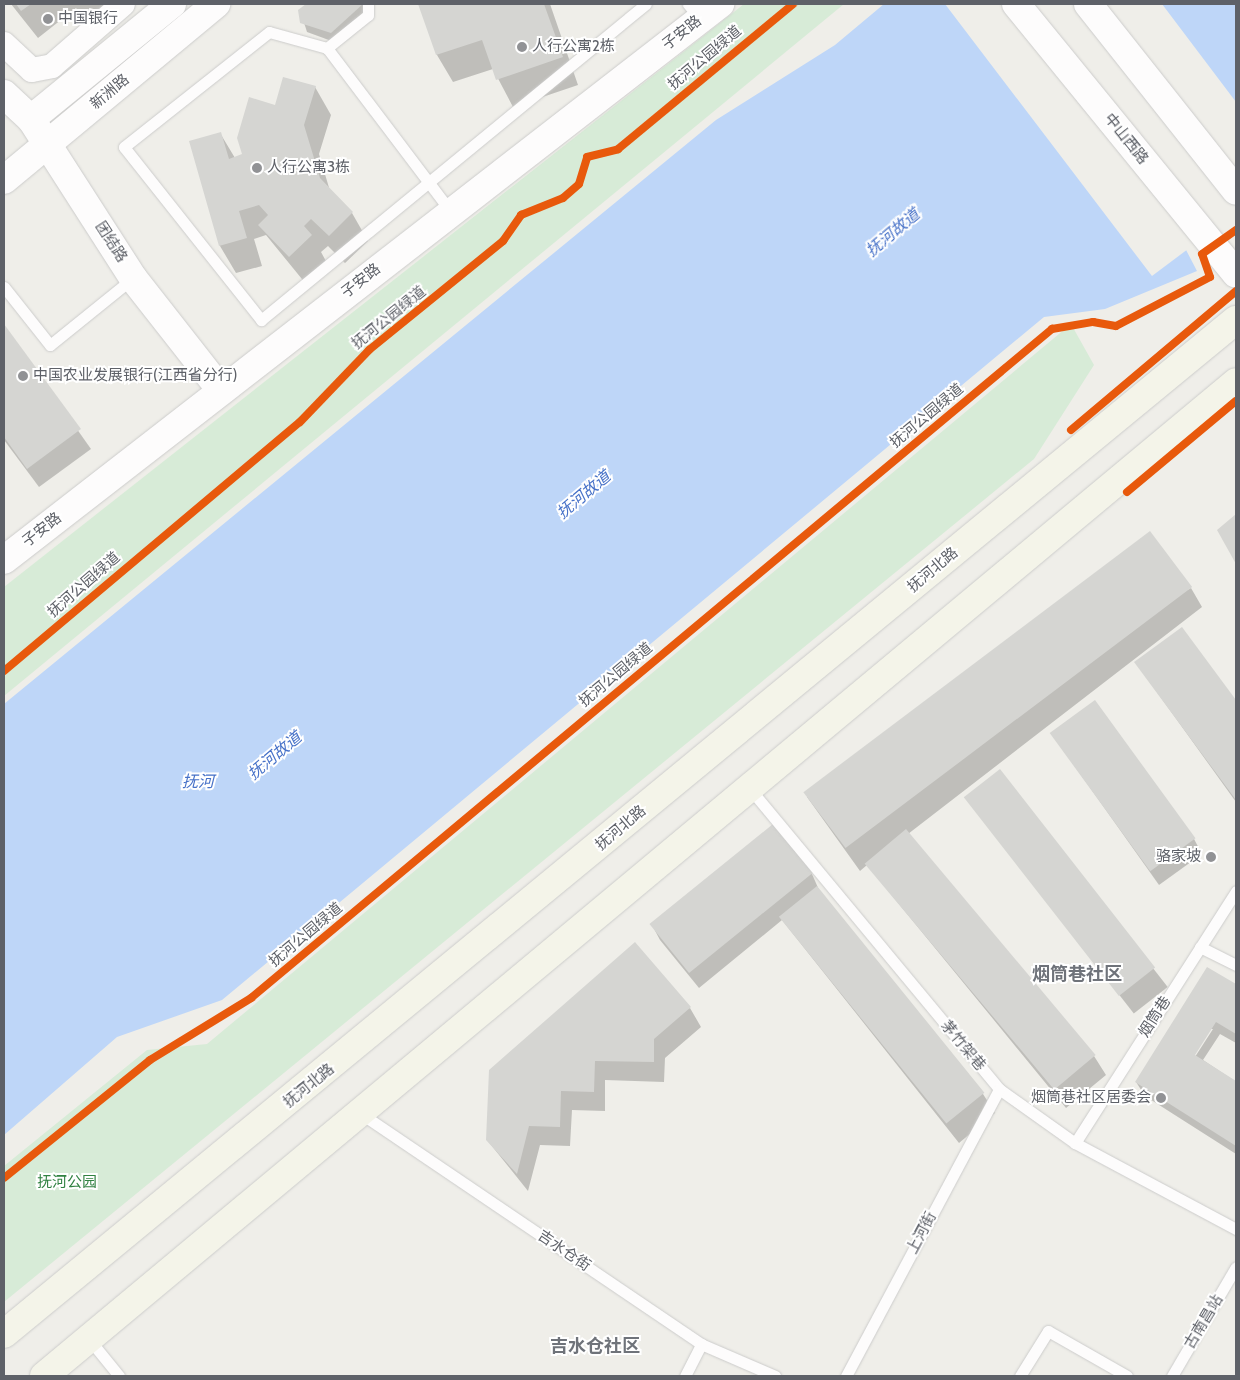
<!DOCTYPE html>
<meta charset="utf-8">
<style>
body{margin:0}
#map{position:relative;width:1240px;height:1380px;overflow:hidden;background:#efeee9;font-family:Cabin,"Noto Sans SC",sans-serif}
div>[style]{position:absolute}
.green>*{inset:0;background:#d7ebd7}
.water>*{inset:0;background:#bed6f8}
.pier>*{inset:0;background:#efeee9}
.shadow>*{inset:0;background:#0003;transform-origin:0 0}
.building>*{inset:0;background:#d5d5d2;transform-origin:0 0}
.roads{filter:drop-shadow(0 0 1px #cccccb) drop-shadow(0 0 1px #cccccb)}
.lane>*{height:11px;margin:-5.5px;padding:0 5.5px;transform-origin:5.5px;border-radius:5.5px;background:#fdfcfc}
.street>*{height:24px;margin:-12px;padding:0 12px;transform-origin:12px;border-radius:12px;background:#fdfcfc}
.secondary>*{height:28px;margin:-14px;padding:0 14px;transform-origin:14px;border-radius:14px;background:#fdfcfc}
.primary>*{height:28px;margin:-14px;padding:0 14px;transform-origin:14px;border-radius:14px;background:#f4f4e9}
.cycleway>*{height:8px;margin:-4px;padding:0 4px;transform-origin:4px;border-radius:4px;background:#e8590c}
.dots>*{width:14px;height:14px;translate:-50% -50%;box-sizing:border-box;border:2px solid #fff;border-radius:50%}
span{translate:-50% -50%;white-space:nowrap;text-align:center;line-height:1.15;-webkit-text-stroke:4px #fff;paint-order:stroke}
.poi-label{font-size:15px;color:#5e6168}
.left{translate:0 -50%;text-align:left}
.right{translate:-100% -50%;text-align:right}
.street-label{font-size:15px;color:#5e6168}
.park-label{font-size:15px;color:#318242}
.water-label{font-size:16px;color:#4671c8;font-style:italic}
.quarter-label{font-size:18px;color:#6f737a;font-weight:700}
.frame{position:absolute;inset:0;border:5px solid #5e6168;pointer-events:none}
</style>
<div id="map">
<div class="green">
<i style="clip-path:polygon(744px 4px,844px 4px,4px 696px,4px 587px)"></i>
<i style="clip-path:polygon(1071px 324px,1094px 365px,1034px 459px,4px 1302px,4px 1166px,147px 1050px,207px 1044px)"></i>
</div>
<div class="water">
<i style="clip-path:polygon(884px 4px,1236px 4px,1236px 171px,1172px 223px,1197px 271px,1105px 309px,1044px 317px,222px 1000px,117px 1037px,4px 1135px,4px 704px,716px 120px,835px 45px)"></i>
</div>
<div class="pier">
<i style="clip-path:polygon(945px 4px,1162px 4px,1236px 102px,1236px 174px,1175px 224px,1188px 249px,1152px 276px)"></i>
</div>
<div class="shadow">
<i style="clip-path:polygon(11px 4px,113px 4px,88px 23px,76px 8px,38px 38px)"></i>
<i style="clip-path:polygon(308px 4px,367px 4px,367px 14px,337px 43px,307px 32px,300px 10px)"></i>
<i style="clip-path:polygon(420px 4px,550px 4px,578px 85px,513px 107px,493px 69px,453px 82px,437px 55px)"></i>
<i style="clip-path:polygon(315px 87px,331px 115px,319px 154px,330px 191px,352px 213px,368px 241px,345px 263px,328px 246px,321px 252px,327px 263px,306px 284px,266px 235px,254px 239px,262px 266px,236px 273px,220px 246px,190px 142px,220px 133px,235px 158px,243px 155px,276px 107px)"></i>
<i style="clip-path:polygon(4px 326px,91px 449px,39px 487px,4px 440px)"></i>
<i style="clip-path:polygon(1191px 588px,1202px 607px,908px 834px,1094px 1056px,1106px 1075px,1066px 1108px,867px 865px,860px 871px,807px 797px)"></i>
<i style="clip-path:polygon(1182px 629px,1236px 702px,1236px 802px,1136px 663px)"></i>
<i style="clip-path:polygon(1052px 734px,1194px 839px,1202px 854px,1159px 885px)"></i>
<i style="left:999px;top:771px;width:274px;height:43px;rotate:52deg"></i>
<i style="clip-path:polygon(773px 826px,812px 874px,819px 890px,983px 1094px,995px 1113px,959px 1143px,782px 920px,699px 988px,660px 940px,652px 925px)"></i>
<i style="clip-path:polygon(evenodd,1208px 969px,1236px 985px,1236px 1043px,1220px 1034px,1203px 1060px,1236px 1082px,1236px 1154px,1145px 1096px,1136px 1082px,1208px 969px,1210px 1029px,1213px 1029px,1193px 1060px,1191px 1058px,1210px 1029px)"></i>
<i style="clip-path:polygon(690px 1008px,701px 1027px,665px 1058px,664px 1082px,605px 1080px,605px 1111px,572px 1110px,570px 1146px,540px 1145px,528px 1191px,487px 1140px,490px 1070px)"></i>
</div>
<div class="building">
<i style="clip-path:polygon(16px 4px,31px 4px,21px 11px)"></i>
<i style="clip-path:polygon(306px 4px,363px 4px,331px 33px,300px 23px,298px 10px)"></i>
<i style="clip-path:polygon(418px 4px,544px 4px,563px 57px,496px 80px,482px 40px,436px 55px)"></i>
<i style="clip-path:polygon(283px 77px,316px 86px,304px 125px,320px 178px,353px 212px,329px 236px,311px 219px,304px 226px,312px 235px,289px 257px,258px 225px,268px 215px,259px 205px,239px 211px,247px 238px,219px 246px,189px 141px,221px 132px,229px 159px,242px 154px,237px 138px,249px 97px,275px 105px)"></i>
<i style="clip-path:polygon(4px 324px,81px 429px,27px 469px,4px 437px)"></i>
<i style="clip-path:polygon(1236px 514px,1236px 564px,1217px 530px)"></i>
<i style="left:1150px;top:531px;width:70px;height:434px;rotate:53deg"></i>
<i style="clip-path:polygon(1182px 627px,1236px 700px,1236px 800px,1134px 662px)"></i>
<i style="left:1095px;top:700px;width:171px;height:56px;rotate:54deg"></i>
<i style="left:1000px;top:769px;width:252px;height:46px;rotate:52deg"></i>
<i style="left:773px;top:824px;width:63px;height:159px;rotate:51deg"></i>
<i style="left:906px;top:829px;width:295px;height:54px;rotate:50deg"></i>
<i style="left:817px;top:886px;width:266px;height:49px;rotate:51deg"></i>
<i style="clip-path:polygon(635px 942px,691px 1007px,654px 1039px,654px 1062px,595px 1061px,594px 1092px,561px 1091px,560px 1127px,529px 1126px,517px 1174px,486px 1140px,489px 1070px)"></i>
<i style="clip-path:polygon(1207px 967px,1236px 984px,1236px 1034px,1216px 1022px,1195px 1055px,1236px 1081px,1236px 1146px,1135px 1082px)"></i>
</div>
<div class="roads">
<div class="lane">
<i style="left:368px;top:4px;width:11px;rotate:90deg"></i>
<i style="left:368px;top:15px;width:53px;rotate:141.2deg"></i>
<i style="left:327px;top:48px;width:60px;rotate:-164.6deg"></i>
<i style="left:269px;top:32px;width:185px;rotate:141.6deg"></i>
<i style="left:124px;top:147px;width:221px;rotate:51.6deg"></i>
<i style="left:261px;top:320px;width:498px;rotate:-39.4deg"></i>
<i style="left:688px;top:4px;width:19px;rotate:51deg"></i>
<i style="left:327px;top:48px;width:206px;rotate:52.9deg"></i>
<i style="left:4px;top:287px;width:74px;rotate:51.6deg"></i>
<i style="left:50px;top:345px;width:107px;rotate:-38.9deg"></i>
<i style="left:751px;top:790px;width:388px;rotate:50.3deg"></i>
<i style="left:999px;top:1089px;width:93px;rotate:35.4deg"></i>
<i style="left:1075px;top:1143px;width:183px;rotate:28.1deg"></i>
<i style="left:1200px;top:947px;width:40px;rotate:26.6deg"></i>
<i style="left:360px;top:1113px;width:412px;rotate:34.1deg"></i>
<i style="left:701px;top:1344px;width:81px;rotate:23.4deg"></i>
<i style="left:1075px;top:1143px;width:299px;rotate:-57.4deg"></i>
<i style="left:89px;top:1339px;width:48px;rotate:51deg"></i>
<i style="left:685px;top:1376px;width:36px;rotate:-63deg"></i>
<i style="left:846px;top:1376px;width:325px;rotate:-61.9deg"></i>
<i style="left:1020px;top:1376px;width:53px;rotate:-58.1deg"></i>
<i style="left:1048px;top:1331px;width:91px;rotate:29.7deg"></i>
<i style="left:1172px;top:1376px;width:126px;rotate:-59.6deg"></i>
</div>
<div class="street">
<i style="left:4px;top:44px;width:38px;rotate:43deg"></i>
<i style="left:32px;top:70px;width:20px;rotate:-11deg"></i>
<i style="left:52px;top:66px;width:94px;rotate:-41.1deg"></i>
</div>
<div class="secondary">
<i style="left:1016px;top:4px;width:348px;rotate:50.8deg"></i>
<i style="left:1088px;top:4px;width:238px;rotate:51.6deg"></i>
<i style="left:4px;top:94px;width:37px;rotate:43deg"></i>
<i style="left:31px;top:119px;width:189px;rotate:57.3deg"></i>
<i style="left:133px;top:278px;width:141px;rotate:51.9deg"></i>
<i style="left:31px;top:119px;width:182px;rotate:-39.2deg"></i>
<i style="left:4px;top:180px;width:276px;rotate:-39.7deg"></i>
<i style="left:4px;top:560px;width:907px;rotate:-37.83deg"></i>
</div>
<div class="primary">
<i style="left:4px;top:1334px;width:1596px;rotate:-39.46deg"></i>
<i style="left:44px;top:1376px;width:1552px;rotate:-39.82deg"></i>
</div>
</div>
<div class="cycleway">
<i style="left:1071px;top:430px;width:216px;rotate:-40.1deg"></i>
<i style="left:1127px;top:492px;width:142px;rotate:-39.9deg"></i>
<i style="left:4px;top:671px;width:387px;rotate:-40.1deg"></i>
<i style="left:300px;top:422px;width:100px;rotate:-46.2deg"></i>
<i style="left:369px;top:350px;width:173px;rotate:-39.1deg"></i>
<i style="left:503px;top:241px;width:32px;rotate:-55deg"></i>
<i style="left:521px;top:215px;width:45px;rotate:-22deg"></i>
<i style="left:563px;top:198px;width:21px;rotate:-41deg"></i>
<i style="left:579px;top:184px;width:28px;rotate:-73deg"></i>
<i style="left:587px;top:157px;width:32px;rotate:-14deg"></i>
<i style="left:618px;top:149px;width:227px;rotate:-39.6deg"></i>
<i style="left:4px;top:1178px;width:188px;rotate:-38.9deg"></i>
<i style="left:150px;top:1060px;width:119px;rotate:-31.5deg"></i>
<i style="left:251px;top:998px;width:1044px;rotate:-39.87deg"></i>
<i style="left:1052px;top:329px;width:42px;rotate:-9.7deg"></i>
<i style="left:1093px;top:322px;width:23px;rotate:10deg"></i>
<i style="left:1116px;top:326px;width:106px;rotate:-27.5deg"></i>
<i style="left:1210px;top:277px;width:24px;rotate:-109deg"></i>
<i style="left:1202px;top:254px;width:42px;rotate:-35.2deg"></i>
</div>
<div class="dots">
<i style="left:48px;top:19px;background:#919295"></i>
<i style="left:522px;top:47px;background:#919295"></i>
<i style="left:257px;top:168px;background:#919295"></i>
<i style="left:23px;top:376px;background:#919295"></i>
<i style="left:1211px;top:857px;background:#919295"></i>
<i style="left:1161px;top:1098px;background:#919295"></i>
</div>
<div class="poi-label">
<span class="left" style="left:58px;top:19px">中国银行</span>
<span class="left" style="left:532px;top:47px">人行公寓2栋</span>
<span class="left" style="left:267px;top:168px">人行公寓3栋</span>
<span class="left" style="left:33px;top:376px">中国农业发展银行(江西省分行)</span>
<span class="right" style="left:1201px;top:857px">骆家坡</span>
<span class="right" style="left:1151px;top:1098px">烟筒巷社区居委会</span>
</div>
<div class="street-label">
<span style="left:682px;top:33px;rotate:-38deg">子安路</span>
<span style="left:705px;top:58px;rotate:-40deg">抚河公园绿道</span>
<span style="left:110px;top:92px;rotate:-40deg">新洲路</span>
<span style="left:1126px;top:139px;rotate:51deg">中山西路</span>
<span style="left:111px;top:242px;rotate:57deg">团结路</span>
<span style="left:361px;top:281px;rotate:-38deg">子安路</span>
<span style="left:389px;top:318px;rotate:-39deg">抚河公园绿道</span>
<span style="left:927px;top:416px;rotate:-40deg">抚河公园绿道</span>
<span style="left:42px;top:530px;rotate:-38deg">子安路</span>
<span style="left:933px;top:570px;rotate:-40deg">抚河北路</span>
<span style="left:84px;top:585px;rotate:-41deg">抚河公园绿道</span>
<span style="left:616px;top:675px;rotate:-40deg">抚河公园绿道</span>
<span style="left:621px;top:828px;rotate:-40deg">抚河北路</span>
<span style="left:306px;top:935px;rotate:-40deg">抚河公园绿道</span>
<span style="left:1155px;top:1017px;rotate:-57deg">烟筒巷</span>
<span style="left:963px;top:1046px;rotate:50deg">茅竹架巷</span>
<span style="left:309px;top:1086px;rotate:-39deg">抚河北路</span>
<span style="left:922px;top:1233px;rotate:-62deg">上河街</span>
<span style="left:564px;top:1251px;rotate:34deg">吉水仓街</span>
<span style="left:1204px;top:1322px;rotate:-59deg">古南昌站</span>
</div>
<div class="park-label">
<span style="left:67px;top:1183px">抚河公园</span>
</div>
<div class="water-label">
<span style="left:893px;top:233px;rotate:-40deg">抚河故道</span>
<span style="left:584px;top:495px;rotate:-40deg">抚河故道</span>
<span style="left:275px;top:756px;rotate:-40deg">抚河故道</span>
<span style="left:198px;top:782px">抚河</span>
</div>
<div class="quarter-label">
<span style="left:1077px;top:974px">烟筒巷社区</span>
<span style="left:595px;top:1346px">吉水仓社区</span>
</div>
<div class="frame"></div>
</div>
